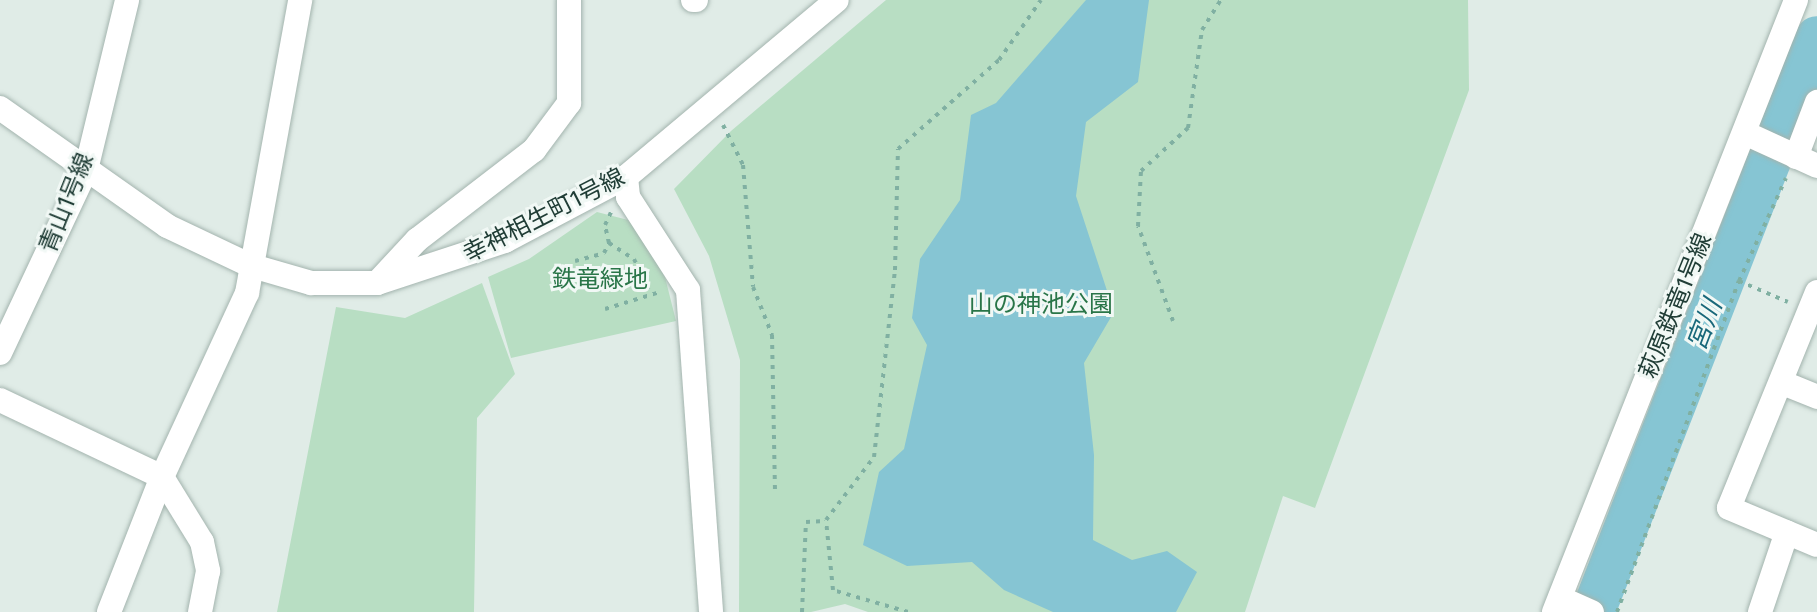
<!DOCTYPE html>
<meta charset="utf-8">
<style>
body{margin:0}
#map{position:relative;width:1817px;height:612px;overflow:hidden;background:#e0ece7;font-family:"Fira Sans Condensed","Noto Sans JP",sans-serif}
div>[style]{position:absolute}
.green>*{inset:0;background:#b8dec3}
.water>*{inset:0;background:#86c5d3}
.river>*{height:44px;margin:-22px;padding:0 22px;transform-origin:22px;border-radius:22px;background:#86c5d3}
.path>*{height:4px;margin-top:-2px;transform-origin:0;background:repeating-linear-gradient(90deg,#80b0a2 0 4px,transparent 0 10px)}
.roads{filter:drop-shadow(0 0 2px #a3b4ae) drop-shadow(0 0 2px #a3b4ae)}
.minor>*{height:24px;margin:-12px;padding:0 12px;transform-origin:12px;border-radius:12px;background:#fff}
.tertiary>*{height:24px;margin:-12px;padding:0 12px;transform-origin:12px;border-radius:12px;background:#fff}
span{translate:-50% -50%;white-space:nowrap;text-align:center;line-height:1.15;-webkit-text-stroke:6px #f1f8f5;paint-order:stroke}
.street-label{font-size:24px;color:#203d36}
.park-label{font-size:24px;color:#297548}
.water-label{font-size:26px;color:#19687a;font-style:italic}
</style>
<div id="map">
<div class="green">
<i style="clip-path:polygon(886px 0,1468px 0,1469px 90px,1315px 508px,1283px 496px,1245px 612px,868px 612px,845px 604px,811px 612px,739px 612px,740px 360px,709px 256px,674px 189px,731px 131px)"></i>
<i style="clip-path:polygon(597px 212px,632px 221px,665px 277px,676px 321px,511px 358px,488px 277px,529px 259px)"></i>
<i style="clip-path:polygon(482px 283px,515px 374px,477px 418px,474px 612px,277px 612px,336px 307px,405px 318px)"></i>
</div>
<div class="water">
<i style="clip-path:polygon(1086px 0,1149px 0,1138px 82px,1086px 122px,1076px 196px,1114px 312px,1084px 363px,1094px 455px,1093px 540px,1132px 560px,1167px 551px,1197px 572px,1176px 612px,1053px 612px,1004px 590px,972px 562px,907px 566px,863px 545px,879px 472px,904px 449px,927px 345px,912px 318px,920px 259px,960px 200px,971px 115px,996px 103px)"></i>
</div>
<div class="river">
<i style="left:1593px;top:612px;width:616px;rotate:-68.68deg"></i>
</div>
<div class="path">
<i style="left:723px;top:125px;width:45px;rotate:63.4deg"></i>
<i style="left:743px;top:165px;width:122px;rotate:85.3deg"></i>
<i style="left:753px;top:287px;width:52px;rotate:68.4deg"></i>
<i style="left:772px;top:335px;width:154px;rotate:88.9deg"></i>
<i style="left:609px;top:243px;width:18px;rotate:-103deg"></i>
<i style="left:605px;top:225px;width:14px;rotate:-65deg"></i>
<i style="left:575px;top:261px;width:30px;rotate:-15deg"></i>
<i style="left:604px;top:253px;width:11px;rotate:-63deg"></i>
<i style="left:609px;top:243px;width:30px;rotate:33deg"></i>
<i style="left:634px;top:259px;width:38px;rotate:65deg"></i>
<i style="left:1739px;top:281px;width:53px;rotate:23.2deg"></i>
<i style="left:605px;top:309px;width:58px;rotate:-17.2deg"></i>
<i style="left:1173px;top:321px;width:101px;rotate:-110.2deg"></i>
<i style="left:1138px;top:226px;width:55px;rotate:-86.9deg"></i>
<i style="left:1141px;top:171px;width:64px;rotate:-42.5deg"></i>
<i style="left:1188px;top:128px;width:99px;rotate:-81.9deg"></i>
<i style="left:1202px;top:30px;width:36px;rotate:-58deg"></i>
<i style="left:802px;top:612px;width:90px;rotate:-87.5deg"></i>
<i style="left:806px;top:522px;width:19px;rotate:-3deg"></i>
<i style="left:908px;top:612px;width:78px;rotate:-163.7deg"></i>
<i style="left:833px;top:590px;width:70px;rotate:-95.7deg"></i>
<i style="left:826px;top:520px;width:79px;rotate:-52.7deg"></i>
<i style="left:874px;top:457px;width:188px;rotate:-83.6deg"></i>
<i style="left:895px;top:270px;width:121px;rotate:-88.6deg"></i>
<i style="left:898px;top:149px;width:135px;rotate:-41.4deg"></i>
<i style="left:999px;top:60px;width:73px;rotate:-55deg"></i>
<i style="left:1617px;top:612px;width:353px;rotate:-69.8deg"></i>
<i style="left:1739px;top:281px;width:113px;rotate:-65.5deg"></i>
</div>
<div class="roads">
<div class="minor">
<i style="left:693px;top:0;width:3px"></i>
<i style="left:1745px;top:133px;width:79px;rotate:24.6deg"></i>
<i style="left:1796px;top:157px;width:59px;rotate:-69.1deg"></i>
<i style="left:626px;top:177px;width:20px;rotate:84deg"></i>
<i style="left:628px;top:197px;width:111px;rotate:57.2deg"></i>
<i style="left:688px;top:290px;width:323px;rotate:85.9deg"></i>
<i style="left:1817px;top:292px;width:233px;rotate:112.2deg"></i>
<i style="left:1729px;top:508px;width:95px;rotate:22.8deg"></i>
<i style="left:1783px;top:383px;width:37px;rotate:22deg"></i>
<i style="left:0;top:400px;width:179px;rotate:25.4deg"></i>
<i style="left:162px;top:477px;width:76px;rotate:58.4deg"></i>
<i style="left:202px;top:542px;width:30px;rotate:78deg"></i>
<i style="left:208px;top:571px;width:42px;rotate:101deg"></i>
<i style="left:1560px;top:598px;width:35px;rotate:24deg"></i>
<i style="left:109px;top:612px;width:145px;rotate:-68.6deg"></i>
<i style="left:162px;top:477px;width:203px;rotate:-65.2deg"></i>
<i style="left:247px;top:293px;width:298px;rotate:-79.7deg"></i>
<i style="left:1760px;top:612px;width:84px;rotate:-71.4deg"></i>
</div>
<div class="tertiary">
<i style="left:0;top:108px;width:204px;rotate:35.2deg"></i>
<i style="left:167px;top:226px;width:91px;rotate:25.4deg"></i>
<i style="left:249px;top:265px;width:65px;rotate:16.2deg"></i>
<i style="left:311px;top:283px;width:66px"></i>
<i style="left:377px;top:283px;width:135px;rotate:-18.2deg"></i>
<i style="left:505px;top:241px;width:137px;rotate:-27.9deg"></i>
<i style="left:626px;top:177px;width:275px;rotate:-40deg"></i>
<i style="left:377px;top:283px;width:59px;rotate:-47.1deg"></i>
<i style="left:417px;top:240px;width:148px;rotate:-37.6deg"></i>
<i style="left:534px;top:150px;width:59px;rotate:-53.3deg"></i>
<i style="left:569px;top:103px;width:103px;rotate:-90deg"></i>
<i style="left:0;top:353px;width:202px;rotate:-64.8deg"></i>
<i style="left:86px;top:170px;width:175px;rotate:-76.4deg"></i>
<i style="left:1554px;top:612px;width:658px;rotate:-68.42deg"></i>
</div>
</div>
<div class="street-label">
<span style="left:67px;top:203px;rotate:-68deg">青山1号線</span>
<span style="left:544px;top:216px;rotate:-27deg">幸神相生町1号線</span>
<span style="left:1676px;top:306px;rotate:-68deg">萩原鉄竜1号線</span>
</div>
<div class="park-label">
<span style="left:600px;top:280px">鉄竜緑地</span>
<span style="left:1041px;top:305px">山の神池公園</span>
</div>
<div class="water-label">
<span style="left:1705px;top:325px;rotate:-69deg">宮川</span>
</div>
</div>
